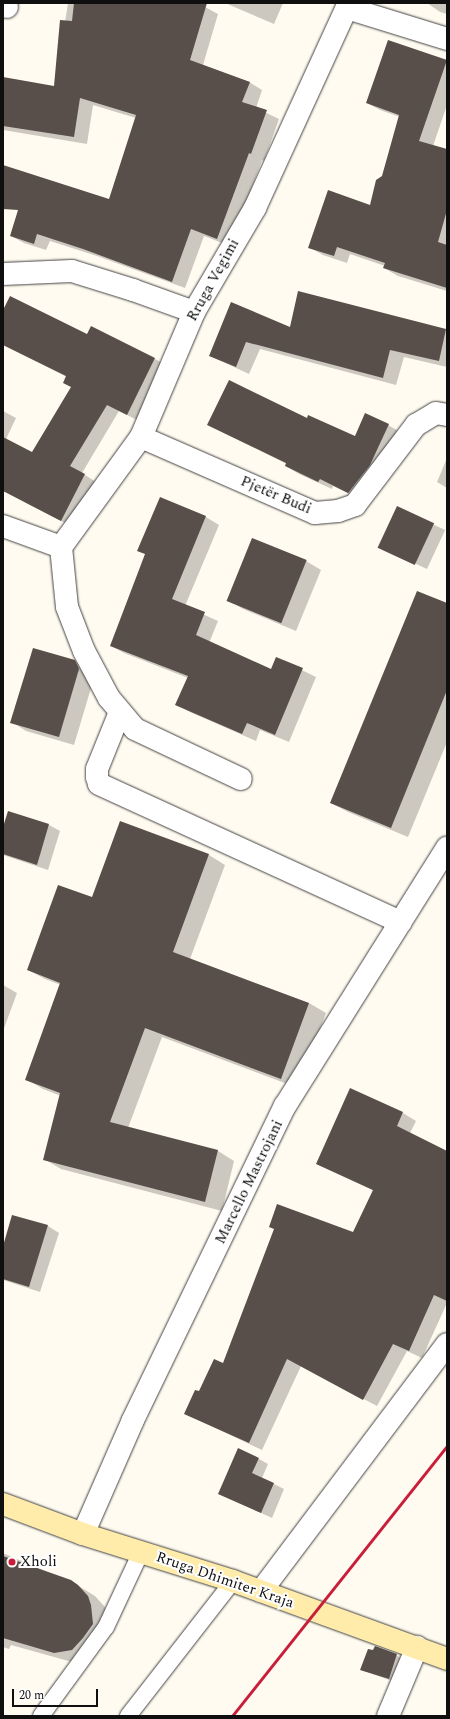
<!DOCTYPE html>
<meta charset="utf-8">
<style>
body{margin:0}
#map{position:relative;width:450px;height:1719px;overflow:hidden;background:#fffbf0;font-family:Spectral,serif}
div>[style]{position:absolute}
.shadow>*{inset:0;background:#0003;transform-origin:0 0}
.building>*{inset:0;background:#584e4a;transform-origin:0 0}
.roads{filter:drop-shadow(0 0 1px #424242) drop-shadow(0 0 1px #424242)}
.lane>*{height:16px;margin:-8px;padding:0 8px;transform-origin:8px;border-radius:8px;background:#fff}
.street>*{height:22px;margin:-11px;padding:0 11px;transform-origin:11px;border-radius:11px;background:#fff}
.secondary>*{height:22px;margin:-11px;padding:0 11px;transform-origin:11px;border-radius:11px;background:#ffecab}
.rail>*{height:3px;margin:-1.5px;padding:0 1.5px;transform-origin:1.5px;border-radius:1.5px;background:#c81e39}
.dots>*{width:11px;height:11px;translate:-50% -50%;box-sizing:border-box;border:2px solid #fff;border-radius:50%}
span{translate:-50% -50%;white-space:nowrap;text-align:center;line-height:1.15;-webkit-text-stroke:4px #fff;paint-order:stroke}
.street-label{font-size:15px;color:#0f0f0f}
.poi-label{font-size:15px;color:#0f0f0f}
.left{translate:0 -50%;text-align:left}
.frame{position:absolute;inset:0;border:4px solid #0f0f0f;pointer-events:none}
.scale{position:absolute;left:12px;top:1689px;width:86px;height:18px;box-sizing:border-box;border:2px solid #0f0f0f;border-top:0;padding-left:5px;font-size:12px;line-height:14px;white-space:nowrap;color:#0f0f0f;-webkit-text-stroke:3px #fff;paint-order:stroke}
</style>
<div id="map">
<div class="shadow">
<i style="clip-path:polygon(68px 3px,196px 3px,205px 7px,218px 14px,203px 65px,249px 82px,262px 90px,256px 108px,279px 119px,264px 161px,262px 160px,230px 246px,204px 236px,185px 288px,97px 256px,50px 241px,46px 250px,24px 243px,11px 236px,110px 200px,136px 118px,93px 105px,87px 144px,3px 130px,3px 79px,55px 87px)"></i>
<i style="clip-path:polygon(225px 3px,283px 3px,274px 24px)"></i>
<i style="clip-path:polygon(427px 3px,447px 3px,447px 14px,440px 12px)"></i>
<i style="clip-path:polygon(388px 41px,447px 61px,447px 105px,433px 146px,447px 150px,447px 291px,398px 276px,384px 268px,385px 266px,350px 254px,347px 263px,323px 255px,309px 247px,371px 206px,382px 177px,400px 117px,380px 110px,367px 103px)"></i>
<i style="clip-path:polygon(299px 293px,446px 330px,447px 367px,404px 357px,396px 385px,260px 349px,249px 374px,210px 356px,231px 304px,290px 328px)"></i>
<i style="clip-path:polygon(3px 312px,87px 335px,155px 359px,166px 365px,139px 421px,119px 411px,82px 473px,96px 482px,73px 527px,28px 504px,3px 486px,3px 411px,16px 418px,6px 439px,33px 453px,72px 387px,67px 377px,3px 345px)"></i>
<i style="clip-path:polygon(307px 419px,355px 438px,388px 425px,402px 433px,362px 500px,333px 486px,332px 489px,299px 474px,286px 466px,287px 464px,222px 432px)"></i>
<i style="clip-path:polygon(447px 458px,447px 488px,437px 482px)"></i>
<i style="clip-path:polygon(160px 499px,206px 517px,219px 525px,185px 606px,218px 621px,209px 643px,271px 671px,277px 658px,316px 677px,289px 742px,260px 730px,256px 741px,190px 712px,176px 704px,188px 678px,124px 653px,111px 646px,146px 554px)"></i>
<i style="left:398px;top:508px;width:52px;height:43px;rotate:25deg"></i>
<i style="clip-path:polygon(306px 561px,321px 570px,296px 631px,243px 609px,228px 600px)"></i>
<i style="clip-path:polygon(447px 605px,447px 742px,408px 837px,348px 812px,331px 803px)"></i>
<i style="clip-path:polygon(74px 661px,90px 670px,94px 678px,74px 745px,26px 731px,12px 722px)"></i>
<i style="clip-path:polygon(8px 813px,49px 825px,60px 831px,48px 870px,3px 855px,3px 831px)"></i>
<i style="clip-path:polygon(209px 855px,225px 865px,190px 959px,309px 1003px,326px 1013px,298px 1088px,162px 1037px,128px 1128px,218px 1151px,234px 1161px,222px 1211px,61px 1169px,44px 1159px,61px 1096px,43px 1089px,26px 1079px,61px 985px,45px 979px,28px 970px,92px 899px)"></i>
<i style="clip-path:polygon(3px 985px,17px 993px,3px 1031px)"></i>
<i style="clip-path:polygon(403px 1113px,416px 1121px,410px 1133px,447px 1151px,447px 1303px,422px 1358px,407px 1351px,377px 1406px,301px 1366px,262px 1450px,186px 1414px,200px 1393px,223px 1365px,354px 1233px,374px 1191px,317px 1164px)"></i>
<i style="clip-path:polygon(13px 1216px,48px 1226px,59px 1233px,40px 1292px,3px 1280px,3px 1249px)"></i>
<i style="clip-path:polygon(259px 1459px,268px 1464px,262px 1478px,284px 1489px,272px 1518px,219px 1494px)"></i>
<i style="clip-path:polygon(3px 1553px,77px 1585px,95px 1596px,105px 1607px,110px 1634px,101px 1648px,89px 1659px,72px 1662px,11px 1645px,9px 1649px,3px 1647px)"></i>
<i style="clip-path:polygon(375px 1647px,402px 1658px,395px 1682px,362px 1670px)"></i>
</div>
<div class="building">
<i style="clip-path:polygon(74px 3px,207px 3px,190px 60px,250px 82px,242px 102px,267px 110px,251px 154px,249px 153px,217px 239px,191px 229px,172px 282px,83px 249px,37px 234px,34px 244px,10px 236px,18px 210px,3px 209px,3px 165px,109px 199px,136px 115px,80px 98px,74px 137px,3px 126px,3px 77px,54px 86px,60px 20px,72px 21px)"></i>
<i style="clip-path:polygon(388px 40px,447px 60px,419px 141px,447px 149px,447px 210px,438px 242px,447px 245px,447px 288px,383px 268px,385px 263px,337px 247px,334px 256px,308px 248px,328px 190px,370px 205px,376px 180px,382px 176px,399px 115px,366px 103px)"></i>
<i style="clip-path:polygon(298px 291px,446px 329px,439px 361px,390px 350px,383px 378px,246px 342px,236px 367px,209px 356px,231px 302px,290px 327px)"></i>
<i style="clip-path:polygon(10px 296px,87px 334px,91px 326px,155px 358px,127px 415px,107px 405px,70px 466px,85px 474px,61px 521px,3px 491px,3px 437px,32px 452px,71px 387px,63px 383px,66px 376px,3px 345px,3px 310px)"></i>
<i style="clip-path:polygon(229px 380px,307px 418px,308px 415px,355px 436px,365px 413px,389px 424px,370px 465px,348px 493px,320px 479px,318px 482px,285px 466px,286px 463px,207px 425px)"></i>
<i style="clip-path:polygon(160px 497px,206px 516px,172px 599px,205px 612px,196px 635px,271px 669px,276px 657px,303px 668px,275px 735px,247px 723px,242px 734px,175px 705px,188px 676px,110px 646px,145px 554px,137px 551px)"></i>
<i style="left:397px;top:506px;width:41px;height:46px;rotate:25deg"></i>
<i style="left:252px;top:538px;width:59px;height:68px;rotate:22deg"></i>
<i style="clip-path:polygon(417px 591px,447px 603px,447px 690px,391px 828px,330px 803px)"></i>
<i style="clip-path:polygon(33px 648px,75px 660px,79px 669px,59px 737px,10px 723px)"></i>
<i style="clip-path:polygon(8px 811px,49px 824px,37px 865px,3px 854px,3px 827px)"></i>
<i style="clip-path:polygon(120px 821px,209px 854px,173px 952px,309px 1003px,281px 1079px,145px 1028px,110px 1122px,218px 1150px,205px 1202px,43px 1160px,60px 1093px,25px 1080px,60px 983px,27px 970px,58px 885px,92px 897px)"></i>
<i style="clip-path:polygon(350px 1088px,403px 1112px,397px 1126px,447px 1151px,447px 1301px,434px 1295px,409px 1351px,393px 1344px,363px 1400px,287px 1359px,249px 1443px,184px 1414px,195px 1390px,199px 1391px,214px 1359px,223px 1363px,274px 1229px,269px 1227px,277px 1204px,353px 1232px,373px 1190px,316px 1164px)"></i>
<i style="clip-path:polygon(12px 1215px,48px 1225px,29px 1287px,3px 1279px,3px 1246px)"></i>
<i style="clip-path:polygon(238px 1448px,259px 1458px,252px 1473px,274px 1483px,261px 1513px,218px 1494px)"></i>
<i style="clip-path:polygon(3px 1556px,71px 1580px,78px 1585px,88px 1596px,91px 1605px,93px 1624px,83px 1638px,72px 1650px,54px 1653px,3px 1638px)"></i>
<i style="clip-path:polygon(375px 1646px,397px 1654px,389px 1679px,360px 1670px,368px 1649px,373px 1650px)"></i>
</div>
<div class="roads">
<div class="lane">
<i style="left:41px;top:1716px;width:110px;rotate:-53.9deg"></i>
<i style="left:106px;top:1627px;width:83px;rotate:-65deg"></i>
<i style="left:128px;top:1716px;width:171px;rotate:-52.1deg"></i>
</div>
<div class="street">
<i style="left:3px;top:6px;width:4px;rotate:14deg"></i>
<i style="left:347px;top:8px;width:105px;rotate:17.2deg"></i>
<i style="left:3px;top:274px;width:69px;rotate:-2.5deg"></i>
<i style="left:72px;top:271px;width:64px;rotate:17.3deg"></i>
<i style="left:133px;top:290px;width:65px;rotate:19.8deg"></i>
<i style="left:141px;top:437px;width:190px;rotate:23.6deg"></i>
<i style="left:315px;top:513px;width:23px;rotate:-5deg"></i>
<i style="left:338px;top:511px;width:18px;rotate:-19deg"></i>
<i style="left:355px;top:505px;width:101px;rotate:-52.7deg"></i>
<i style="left:416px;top:425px;width:23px;rotate:-31deg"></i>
<i style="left:436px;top:413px;width:11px;rotate:10deg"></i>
<i style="left:3px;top:526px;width:62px;rotate:19.9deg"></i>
<i style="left:61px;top:547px;width:136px;rotate:-54deg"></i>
<i style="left:141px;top:437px;width:136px;rotate:-67deg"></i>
<i style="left:194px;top:312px;width:121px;rotate:-59.6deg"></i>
<i style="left:255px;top:208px;width:226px;rotate:-65.4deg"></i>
<i style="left:61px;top:547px;width:60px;rotate:84.3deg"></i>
<i style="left:67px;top:607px;width:47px;rotate:68.9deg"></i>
<i style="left:84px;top:651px;width:53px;rotate:62deg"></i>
<i style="left:109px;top:698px;width:40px;rotate:50deg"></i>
<i style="left:135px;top:729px;width:117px;rotate:25.3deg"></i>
<i style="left:120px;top:712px;width:61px;rotate:112deg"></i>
<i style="left:97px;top:769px;width:8px;rotate:90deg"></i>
<i style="left:97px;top:777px;width:7px;rotate:74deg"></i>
<i style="left:99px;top:784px;width:332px;rotate:24.6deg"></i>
<i style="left:83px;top:1534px;width:124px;rotate:-66.3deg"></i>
<i style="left:133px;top:1420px;width:349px;rotate:-64.2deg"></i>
<i style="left:285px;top:1106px;width:305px;rotate:-57.9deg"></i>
<i style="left:261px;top:1591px;width:309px;rotate:-53deg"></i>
<i style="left:388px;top:1716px;width:75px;rotate:-67.2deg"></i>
</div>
<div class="secondary">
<i style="left:3px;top:1504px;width:85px;rotate:20.6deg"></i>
<i style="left:83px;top:1534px;width:157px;rotate:17.4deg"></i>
<i style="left:233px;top:1581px;width:228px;rotate:20deg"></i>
</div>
</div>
<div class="rail">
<i style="left:232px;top:1716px;width:345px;rotate:-51.5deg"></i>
</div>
<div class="dots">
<i style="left:12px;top:1562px;background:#c81e39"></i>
</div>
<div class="street-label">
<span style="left:213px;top:280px;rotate:-61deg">Rruga Vegimi</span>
<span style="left:276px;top:495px;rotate:23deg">Pjetër Budi</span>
<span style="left:249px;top:1182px;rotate:-64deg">Marcello Mastrojani</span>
<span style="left:225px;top:1580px;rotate:19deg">Rruga Dhimiter Kraja</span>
</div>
<div class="poi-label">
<span class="left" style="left:20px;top:1562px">Xholi</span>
</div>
<div class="frame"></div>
<div class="scale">20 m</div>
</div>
